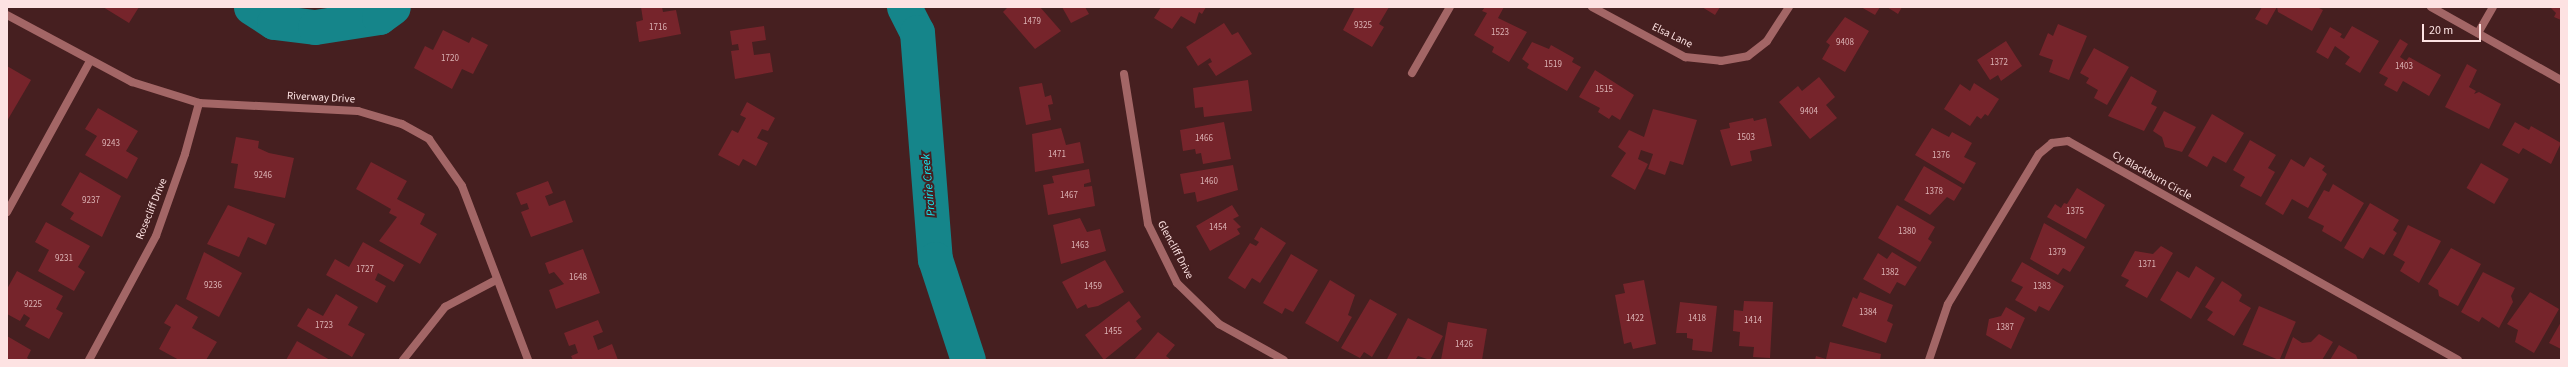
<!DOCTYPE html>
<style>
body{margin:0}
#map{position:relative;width:2568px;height:367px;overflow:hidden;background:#461f20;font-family:"Source Sans 3",sans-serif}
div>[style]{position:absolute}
.river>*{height:35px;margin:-17.5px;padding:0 17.5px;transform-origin:17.5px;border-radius:17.5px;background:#15858a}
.building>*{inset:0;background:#76242b;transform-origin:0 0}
.service>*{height:8px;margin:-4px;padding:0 4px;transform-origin:4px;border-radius:4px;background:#a36666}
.minor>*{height:8px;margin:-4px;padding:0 4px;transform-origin:4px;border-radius:4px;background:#a36666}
span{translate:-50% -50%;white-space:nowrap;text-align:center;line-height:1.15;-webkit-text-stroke:4px #461f20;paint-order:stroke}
.number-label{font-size:9px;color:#dbb2b4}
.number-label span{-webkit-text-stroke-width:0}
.street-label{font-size:11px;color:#fde2e2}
.water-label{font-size:12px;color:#14ecf5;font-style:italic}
.frame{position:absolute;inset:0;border:8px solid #fde2e2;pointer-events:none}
.scale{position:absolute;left:2422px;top:24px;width:59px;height:18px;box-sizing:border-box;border:2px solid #fde2e2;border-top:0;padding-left:5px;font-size:12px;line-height:14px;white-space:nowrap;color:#fde2e2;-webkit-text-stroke:3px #461f20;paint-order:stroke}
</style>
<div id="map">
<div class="river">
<i style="left:251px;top:7px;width:27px;rotate:33deg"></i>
<i style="left:274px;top:22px;width:41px;rotate:7deg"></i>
<i style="left:315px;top:27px;width:65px;rotate:-8.9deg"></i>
<i style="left:379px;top:17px;width:17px;rotate:-36deg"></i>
<i style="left:904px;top:7px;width:28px;rotate:63deg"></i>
<i style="left:917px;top:32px;width:228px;rotate:85.5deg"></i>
<i style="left:935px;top:259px;width:106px;rotate:71.9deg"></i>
</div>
<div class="building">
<i style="clip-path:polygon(103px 7px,139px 7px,129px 23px)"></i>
<i style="clip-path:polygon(641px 7px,662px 7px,663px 12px,676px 10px,681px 34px,639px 42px,636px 22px,643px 20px)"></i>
<i style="clip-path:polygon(1008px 7px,1040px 7px,1061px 31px,1035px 49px,1003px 12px)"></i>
<i style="clip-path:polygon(1062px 7px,1085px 7px,1089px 14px,1071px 23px)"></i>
<i style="left:1110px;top:7px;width:20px;height:1px"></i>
<i style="clip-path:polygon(1161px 7px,1206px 7px,1202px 14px,1199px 12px,1195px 24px,1181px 16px,1172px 29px,1154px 18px)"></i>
<i style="clip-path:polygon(1355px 7px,1389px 7px,1379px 24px,1384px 27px,1372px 47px,1343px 30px)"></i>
<i style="clip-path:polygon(1485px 7px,1504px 7px,1498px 18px,1527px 32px,1509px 62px,1492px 52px,1494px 47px,1474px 35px,1487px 13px,1482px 11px)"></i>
<i style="clip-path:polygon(1702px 7px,1720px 7px,1715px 15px)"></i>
<i style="clip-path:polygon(1861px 7px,1880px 7px,1875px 15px)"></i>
<i style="clip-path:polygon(1887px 7px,1902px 7px,1898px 14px)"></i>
<i style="clip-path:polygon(2262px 7px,2317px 7px,2323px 10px,2312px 31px,2278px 12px,2277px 7px,2267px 25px,2255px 19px)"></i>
<i style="clip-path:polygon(2550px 7px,2561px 7px,2561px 20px,2554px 17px,2556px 13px)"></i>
<i style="clip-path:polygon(1845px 17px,1869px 31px,1845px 72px,1822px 59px,1830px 45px,1826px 42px)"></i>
<i style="clip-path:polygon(1224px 23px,1232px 35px,1238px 32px,1252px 54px,1216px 76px,1208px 64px,1212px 62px,1210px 58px,1198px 66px,1186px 47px)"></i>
<i style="clip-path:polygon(2058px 24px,2087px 36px,2069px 80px,2049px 72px,2053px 60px,2039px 55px,2048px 33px,2053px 36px)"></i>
<i style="clip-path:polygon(764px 26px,766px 40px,752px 42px,754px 55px,770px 53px,773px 72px,735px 79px,731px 51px,739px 50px,738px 44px,732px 45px,730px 31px)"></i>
<i style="clip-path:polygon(2352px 26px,2379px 41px,2360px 73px,2345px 64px,2350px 57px,2335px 46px,2328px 59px,2316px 52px,2330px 27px,2342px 34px,2340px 37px,2344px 39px)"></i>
<i style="clip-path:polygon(443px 30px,469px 43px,472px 37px,488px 45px,473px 74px,462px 69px,452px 89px,414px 68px,425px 46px,433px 50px)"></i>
<i style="clip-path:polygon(2400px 39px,2408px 44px,2400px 57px,2406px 61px,2409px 57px,2441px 75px,2429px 96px,2403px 81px,2397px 92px,2384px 85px,2388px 78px,2379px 73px)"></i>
<i style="clip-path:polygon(2006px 41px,2022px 66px,2001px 81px,1998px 75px,1990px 80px,1977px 60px)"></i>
<i style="clip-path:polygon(1532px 42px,1549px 49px,1551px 45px,1574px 58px,1572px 62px,1581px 67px,1567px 91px,1527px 68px,1529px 64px,1522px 59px)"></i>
<i style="clip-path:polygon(2094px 48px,2129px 67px,2107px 105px,2094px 98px,2098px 90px,2086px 83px,2089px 78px,2080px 73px)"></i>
<i style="clip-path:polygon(2467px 64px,2477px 70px,2469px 87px,2476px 91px,2474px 94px,2479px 92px,2501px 104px,2489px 129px,2445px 107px)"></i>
<i style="clip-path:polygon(7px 66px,31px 80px,7px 121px)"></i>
<i style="clip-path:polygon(1595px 70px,1634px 95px,1620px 120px,1612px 115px,1609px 119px,1598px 112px,1600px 108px,1579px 97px)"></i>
<i style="clip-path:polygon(2131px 76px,2157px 91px,2151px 104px,2157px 107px,2144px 131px,2108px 116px)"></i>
<i style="clip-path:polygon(1819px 77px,1835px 97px,1826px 105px,1837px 118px,1810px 139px,1779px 102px,1798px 86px,1802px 91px)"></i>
<i style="clip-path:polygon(1248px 80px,1252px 111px,1204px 117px,1203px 107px,1195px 108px,1193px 88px)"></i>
<i style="clip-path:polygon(1042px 83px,1045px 97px,1051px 95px,1053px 104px,1048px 105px,1051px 120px,1026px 125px,1019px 87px)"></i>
<i style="clip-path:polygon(1974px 83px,1999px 99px,1988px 116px,1985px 114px,1981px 119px,1977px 116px,1970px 126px,1944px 109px,1960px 84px,1970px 91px)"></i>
<i style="clip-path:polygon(747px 102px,775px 118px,768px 131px,762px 129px,757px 138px,768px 143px,756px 166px,743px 159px,739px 166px,718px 155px,732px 130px,738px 133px,746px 118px,740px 115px)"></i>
<i style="clip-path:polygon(98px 108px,138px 131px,126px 151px,138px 158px,127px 179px,85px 155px,97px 136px,85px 129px)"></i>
<i style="clip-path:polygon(1653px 109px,1697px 120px,1683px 165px,1670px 161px,1665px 175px,1648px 169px,1653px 154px,1641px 150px,1638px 159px,1648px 164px,1635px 190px,1611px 176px,1626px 153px,1618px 147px,1629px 130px,1644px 137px)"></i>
<i style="clip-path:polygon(2164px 111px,2196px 127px,2182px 152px,2165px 147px,2162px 137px,2153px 131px)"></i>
<i style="clip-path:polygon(2212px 114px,2244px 133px,2226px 163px,2213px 156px,2207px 167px,2188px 156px)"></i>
<i style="clip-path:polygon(1753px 118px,1754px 121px,1766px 118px,1772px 146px,1750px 151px,1752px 161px,1731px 166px,1720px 130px,1730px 128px,1729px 123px)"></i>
<i style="clip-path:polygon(1224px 122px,1231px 159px,1203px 164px,1201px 153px,1196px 154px,1195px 149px,1183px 151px,1180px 130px)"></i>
<i style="clip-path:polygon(2515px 122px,2529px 130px,2531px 126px,2561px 143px,2551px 164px,2523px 148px,2519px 154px,2502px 145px)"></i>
<i style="clip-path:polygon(1061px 128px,1066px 145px,1080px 142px,1084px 163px,1035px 172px,1032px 134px)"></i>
<i style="clip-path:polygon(1932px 128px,1949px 137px,1952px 132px,1972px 143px,1964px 157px,1976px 163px,1964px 184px,1915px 155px)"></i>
<i style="clip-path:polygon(236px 137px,259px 141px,258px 148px,269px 153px,294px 158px,285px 198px,234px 188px,238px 164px,231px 163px)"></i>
<i style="clip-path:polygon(2250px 140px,2276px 155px,2268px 168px,2275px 172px,2261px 197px,2240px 186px,2245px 177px,2233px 170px)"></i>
<i style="clip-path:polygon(2310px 157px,2325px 166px,2322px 170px,2327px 174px,2308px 208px,2292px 199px,2283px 215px,2265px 204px,2291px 159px,2304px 167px)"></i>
<i style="clip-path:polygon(371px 162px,407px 181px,397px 199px,425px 214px,420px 224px,437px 234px,420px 264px,379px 241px,397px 217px,389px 213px,391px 209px,356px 189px)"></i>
<i style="left:2481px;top:163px;width:32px;height:29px;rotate:30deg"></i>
<i style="clip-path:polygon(1233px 165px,1238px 190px,1197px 202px,1195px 192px,1184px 194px,1180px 174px)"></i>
<i style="clip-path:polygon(1924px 166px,1962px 188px,1954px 201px,1947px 197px,1930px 215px,1904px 200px)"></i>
<i style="clip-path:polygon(1089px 169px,1091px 182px,1084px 184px,1084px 187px,1092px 186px,1095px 206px,1048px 215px,1043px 185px,1054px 183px,1052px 176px)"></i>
<i style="clip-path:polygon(80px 172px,121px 196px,102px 237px,70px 219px,74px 213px,61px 205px)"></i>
<i style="clip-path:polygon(548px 181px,553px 193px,545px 196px,549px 206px,565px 200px,573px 222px,531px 237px,521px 212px,529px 209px,527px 203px,521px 205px,516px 193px)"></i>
<i style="clip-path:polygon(2333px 184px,2364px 203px,2341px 242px,2322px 231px,2324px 226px,2308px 218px,2324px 190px,2329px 192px)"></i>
<i style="clip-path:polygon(2077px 188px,2105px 205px,2086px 239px,2047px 217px,2055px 204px,2061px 208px,2064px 203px,2067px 204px)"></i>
<i style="clip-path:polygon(2370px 203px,2399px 220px,2393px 230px,2397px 233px,2384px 255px,2370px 247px,2363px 259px,2344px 248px)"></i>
<i style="clip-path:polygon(228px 205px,275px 224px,266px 245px,248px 237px,239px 257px,207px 244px)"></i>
<i style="clip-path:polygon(1232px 205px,1239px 216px,1233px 219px,1241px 227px,1237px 229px,1240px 234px,1210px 251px,1196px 226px)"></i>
<i style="clip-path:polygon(1897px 205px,1935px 227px,1928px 239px,1932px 242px,1920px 262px,1878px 238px)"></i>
<i style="clip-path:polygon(1080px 218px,1087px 232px,1100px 229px,1106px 251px,1061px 264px,1053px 225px)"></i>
<i style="clip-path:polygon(46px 222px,90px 246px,78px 267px,85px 272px,74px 291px,38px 271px,49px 250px,35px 242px)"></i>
<i style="clip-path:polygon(2044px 223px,2085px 247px,2070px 272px,2063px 268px,2058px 275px,2030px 259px)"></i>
<i style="clip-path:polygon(2408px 225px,2441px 241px,2419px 283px,2400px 271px,2405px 262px,2393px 255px)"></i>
<i style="clip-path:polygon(1261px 227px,1286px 243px,1260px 283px,1252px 278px,1245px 289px,1228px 278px,1250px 243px,1256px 246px,1259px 242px,1254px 239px)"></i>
<i style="clip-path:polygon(363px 242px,404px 265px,394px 282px,378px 273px,375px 280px,386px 286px,377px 303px,326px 275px,335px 259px,349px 267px)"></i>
<i style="clip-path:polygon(2161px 246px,2173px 253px,2147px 298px,2125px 286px,2129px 280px,2121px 276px,2135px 251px,2153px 254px)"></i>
<i style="clip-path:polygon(2451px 248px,2481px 264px,2458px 306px,2439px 296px,2438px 290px,2428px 284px)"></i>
<i style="clip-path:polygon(583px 249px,600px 293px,556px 309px,549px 290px,564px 284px,554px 272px,549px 274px,545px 263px)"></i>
<i style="clip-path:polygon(204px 252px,242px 273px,219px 317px,186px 299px)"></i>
<i style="clip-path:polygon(1892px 252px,1917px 267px,1905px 286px,1897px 282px,1890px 294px,1863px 279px,1878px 253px,1887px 259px)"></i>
<i style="clip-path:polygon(1291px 254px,1318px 270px,1293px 312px,1285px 308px,1282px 314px,1263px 303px)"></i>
<i style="clip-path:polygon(1105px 260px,1124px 292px,1098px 306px,1088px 308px,1086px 304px,1077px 309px,1062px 282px)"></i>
<i style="clip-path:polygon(2022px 262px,2064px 286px,2049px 311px,2039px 306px,2036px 312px,2015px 300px,2023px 287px,2011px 281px)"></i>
<i style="clip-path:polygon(2196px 266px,2215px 278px,2191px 319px,2160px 300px,2177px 271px,2189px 278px)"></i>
<i style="clip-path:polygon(17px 271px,63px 296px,56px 309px,63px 313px,49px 339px,25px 326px,30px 318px,24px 314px,20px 321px,7px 314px,7px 289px)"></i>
<i style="clip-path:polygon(2483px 272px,2515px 288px,2511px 296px,2513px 302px,2499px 328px,2482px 317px,2479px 322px,2461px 312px)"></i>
<i style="clip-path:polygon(1330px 280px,1355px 295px,1348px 315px,1352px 317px,1338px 342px,1305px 323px)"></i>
<i style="clip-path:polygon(1644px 280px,1656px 344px,1633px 349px,1631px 342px,1624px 344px,1615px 295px,1625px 293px,1623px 284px)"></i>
<i style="clip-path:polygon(2222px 281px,2238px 291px,2242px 295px,2239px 301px,2251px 308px,2234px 336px,2207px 320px,2213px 312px,2205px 307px)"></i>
<i style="clip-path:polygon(1860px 292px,1893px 305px,1887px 321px,1893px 324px,1886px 343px,1842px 326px,1853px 297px,1857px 299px)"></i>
<i style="clip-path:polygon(2530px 292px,2559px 309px,2534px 353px,2515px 342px,2518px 330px,2507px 324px)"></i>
<i style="clip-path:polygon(336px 294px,358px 307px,348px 325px,365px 334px,352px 357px,297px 326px,308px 308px,323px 316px)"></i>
<i style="clip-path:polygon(1370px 299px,1397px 314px,1372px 357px,1364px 352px,1360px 358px,1341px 348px)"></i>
<i style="clip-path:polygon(1129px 301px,1141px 317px,1136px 321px,1142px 329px,1104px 360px,1085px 335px)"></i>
<i style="clip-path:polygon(1744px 301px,1773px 302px,1770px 358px,1753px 357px,1754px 347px,1739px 346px,1740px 332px,1733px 331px,1734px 310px,1743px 311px)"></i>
<i style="clip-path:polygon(1680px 302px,1717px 306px,1712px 352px,1692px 350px,1693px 339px,1687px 338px,1687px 333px,1676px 333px)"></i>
<i style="clip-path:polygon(176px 304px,198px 317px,192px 328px,217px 342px,206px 360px,179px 360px,159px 349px,171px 327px,164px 323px)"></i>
<i style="left:2259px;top:306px;width:40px;height:42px;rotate:23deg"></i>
<i style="clip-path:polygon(2006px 307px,2025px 318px,2011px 349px,1986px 335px,1989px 319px,2001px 316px)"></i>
<i style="clip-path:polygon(1408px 318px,1443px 336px,1430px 360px,1418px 356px,1416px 359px,1387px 359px)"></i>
<i style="clip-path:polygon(598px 320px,603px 332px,593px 336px,598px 350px,612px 344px,618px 360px,573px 360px,571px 356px,578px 353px,575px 344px,569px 346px,564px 333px)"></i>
<i style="clip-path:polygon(1448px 322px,1487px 329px,1482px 360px,1441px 360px)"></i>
<i style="clip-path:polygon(2561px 322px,2561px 349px,2549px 343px)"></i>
<i style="clip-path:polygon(1158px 332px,1175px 345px,1166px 356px,1171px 360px,1134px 360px)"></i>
<i style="clip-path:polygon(2319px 334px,2333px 342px,2322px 360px,2284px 360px,2293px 337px,2302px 343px,2311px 342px)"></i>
<i style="clip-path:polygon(7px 336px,31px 350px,27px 358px,30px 360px,7px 360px)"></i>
<i style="clip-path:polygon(297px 341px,330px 360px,286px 360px)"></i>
<i style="clip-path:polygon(1830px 342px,1881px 354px,1880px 360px,1815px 360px,1816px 356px,1826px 359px)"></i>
<i style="clip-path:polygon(2339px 345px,2356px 355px,2358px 360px,2330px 360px)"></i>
</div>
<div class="service">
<i style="left:7px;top:212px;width:172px;rotate:-61.2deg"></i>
</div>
<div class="minor">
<i style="left:1592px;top:7px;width:106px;rotate:28.3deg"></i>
<i style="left:1685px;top:57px;width:36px;rotate:6deg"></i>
<i style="left:1721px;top:61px;width:27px;rotate:-10deg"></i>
<i style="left:1748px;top:56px;width:24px;rotate:-38deg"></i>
<i style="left:1767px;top:41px;width:40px;rotate:-57.1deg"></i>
<i style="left:2431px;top:7px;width:149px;rotate:29.3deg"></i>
<i style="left:7px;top:15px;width:142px;rotate:28.2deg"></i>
<i style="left:132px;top:82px;width:70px;rotate:17.4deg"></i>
<i style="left:199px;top:103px;width:159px;rotate:2.9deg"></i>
<i style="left:358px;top:111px;width:46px;rotate:16.5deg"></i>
<i style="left:402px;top:124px;width:31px;rotate:29deg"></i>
<i style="left:429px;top:139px;width:57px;rotate:54.9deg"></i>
<i style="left:462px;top:186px;width:186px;rotate:69.2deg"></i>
<i style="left:2478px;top:33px;width:30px;rotate:-60deg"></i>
<i style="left:1412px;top:73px;width:76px;rotate:-60.1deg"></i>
<i style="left:1124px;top:74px;width:152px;rotate:80.9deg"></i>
<i style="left:1148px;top:224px;width:66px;rotate:63.8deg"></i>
<i style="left:1177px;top:283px;width:59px;rotate:44.3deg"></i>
<i style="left:1219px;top:324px;width:74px;rotate:29deg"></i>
<i style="left:89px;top:360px;width:141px;rotate:-61.6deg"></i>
<i style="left:156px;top:236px;width:87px;rotate:-70.5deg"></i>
<i style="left:185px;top:154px;width:53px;rotate:-74.6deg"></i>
<i style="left:403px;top:360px;width:68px;rotate:-51.6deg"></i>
<i style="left:445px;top:307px;width:58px;rotate:-27.9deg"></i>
<i style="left:1929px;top:360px;width:59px;rotate:-71.3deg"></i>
<i style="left:1948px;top:304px;width:175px;rotate:-58.8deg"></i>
<i style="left:2039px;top:154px;width:17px;rotate:-40deg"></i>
<i style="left:2052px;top:143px;width:16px;rotate:-7deg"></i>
<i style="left:2068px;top:141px;width:447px;rotate:29.3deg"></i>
</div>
<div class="number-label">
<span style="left:1032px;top:22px">1479</span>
<span style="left:1363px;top:26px">9325</span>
<span style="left:658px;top:28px">1716</span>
<span style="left:1500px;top:33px">1523</span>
<span style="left:1845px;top:43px">9408</span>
<span style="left:450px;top:59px">1720</span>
<span style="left:1999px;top:63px">1372</span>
<span style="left:1553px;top:65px">1519</span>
<span style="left:2404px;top:67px">1403</span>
<span style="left:1604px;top:90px">1515</span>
<span style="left:1809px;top:112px">9404</span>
<span style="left:1746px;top:138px">1503</span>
<span style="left:1204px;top:139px">1466</span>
<span style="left:111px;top:144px">9243</span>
<span style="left:1057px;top:155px">1471</span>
<span style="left:1941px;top:156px">1376</span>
<span style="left:263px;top:176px">9246</span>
<span style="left:1209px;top:182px">1460</span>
<span style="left:1934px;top:192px">1378</span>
<span style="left:1069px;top:196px">1467</span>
<span style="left:91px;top:201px">9237</span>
<span style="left:2075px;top:212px">1375</span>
<span style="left:1218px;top:228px">1454</span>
<span style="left:1907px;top:232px">1380</span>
<span style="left:1080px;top:246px">1463</span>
<span style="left:2057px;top:253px">1379</span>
<span style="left:64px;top:259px">9231</span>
<span style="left:2147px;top:265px">1371</span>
<span style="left:365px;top:270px">1727</span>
<span style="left:1890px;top:273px">1382</span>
<span style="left:578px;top:278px">1648</span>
<span style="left:213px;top:286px">9236</span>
<span style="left:1093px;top:287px">1459</span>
<span style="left:2042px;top:287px">1383</span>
<span style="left:33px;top:305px">9225</span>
<span style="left:1868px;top:313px">1384</span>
<span style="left:1635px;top:319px">1422</span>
<span style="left:1697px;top:319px">1418</span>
<span style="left:1753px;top:321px">1414</span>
<span style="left:324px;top:326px">1723</span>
<span style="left:2005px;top:328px">1387</span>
<span style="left:1113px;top:332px">1455</span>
<span style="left:1464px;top:345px">1426</span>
</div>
<div class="street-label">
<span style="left:1672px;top:36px;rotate:26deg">Elsa Lane</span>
<span style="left:321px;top:98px;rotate:3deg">Riverway Drive</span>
<span style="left:2152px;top:176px;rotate:29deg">Cy Blackburn Circle</span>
<span style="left:152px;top:209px;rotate:-68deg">Rosecliff Drive</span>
<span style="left:1175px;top:250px;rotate:62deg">Glencliff Drive</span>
</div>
<div class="water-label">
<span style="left:929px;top:185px;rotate:-95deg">Prairie Creek</span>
</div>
<div class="frame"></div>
<div class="scale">20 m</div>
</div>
